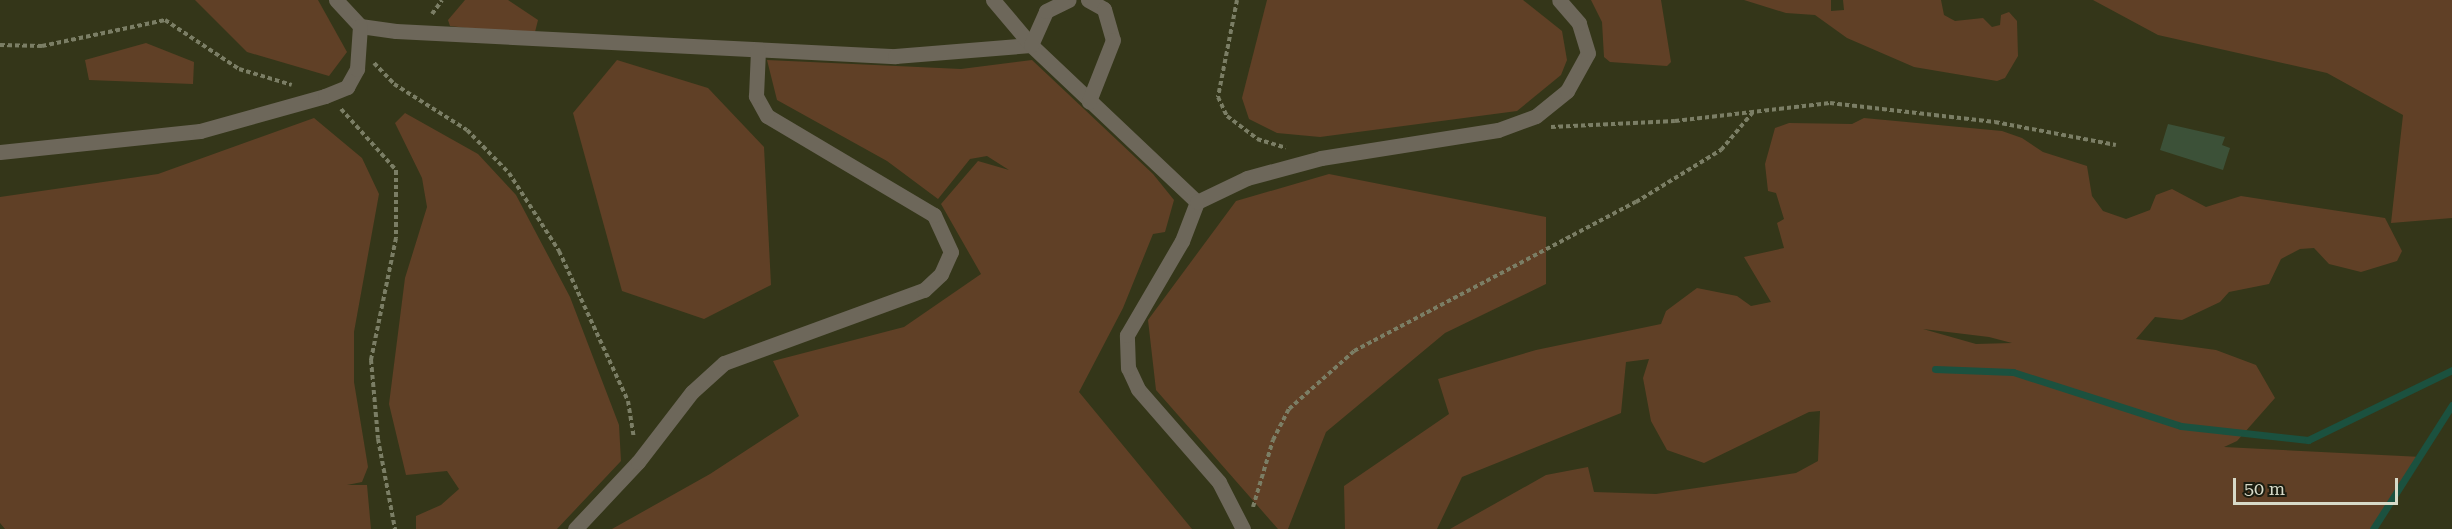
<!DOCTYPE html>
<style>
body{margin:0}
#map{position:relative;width:2452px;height:529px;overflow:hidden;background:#343619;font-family:"Roboto Serif",serif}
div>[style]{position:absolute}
.green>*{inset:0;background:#604026}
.stream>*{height:7px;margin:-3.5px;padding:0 3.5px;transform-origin:3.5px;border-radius:3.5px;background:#1b513f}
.building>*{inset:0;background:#3c5138}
.path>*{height:4px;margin-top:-2px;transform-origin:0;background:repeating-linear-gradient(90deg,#7b7e65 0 4.5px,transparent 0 7.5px)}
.minor>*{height:15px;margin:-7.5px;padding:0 7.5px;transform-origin:7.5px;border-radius:7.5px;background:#6d675a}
span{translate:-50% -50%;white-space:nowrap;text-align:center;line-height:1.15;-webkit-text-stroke:4.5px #1b1d10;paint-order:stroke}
.scale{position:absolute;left:2233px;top:478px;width:165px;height:27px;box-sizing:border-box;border:3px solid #d7dac8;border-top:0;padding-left:8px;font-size:18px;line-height:21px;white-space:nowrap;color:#d7dac8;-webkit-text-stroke:4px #1b1d10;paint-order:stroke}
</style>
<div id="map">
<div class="green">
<i style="clip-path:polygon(195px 0,318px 0,347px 52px,329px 76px,247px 52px)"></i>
<i style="clip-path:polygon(465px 0,508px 0,538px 20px,534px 36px,450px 26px,448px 20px)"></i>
<i style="clip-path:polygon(1267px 0,1523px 0,1562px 31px,1567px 60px,1561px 75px,1517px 111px,1320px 137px,1277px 133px,1249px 119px,1242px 98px)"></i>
<i style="clip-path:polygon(1591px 0,1661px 0,1671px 62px,1667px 66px,1610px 62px,1604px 57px,1602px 22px)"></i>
<i style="clip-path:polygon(1744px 0,1831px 0,1831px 11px,1844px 10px,1843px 0,1941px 0,1944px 15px,1955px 21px,1983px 18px,1992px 27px,2000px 25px,2001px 15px,2009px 12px,2017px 21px,2018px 56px,2005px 78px,1997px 81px,1914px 67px,1847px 38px,1815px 15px,1786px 13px)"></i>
<i style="clip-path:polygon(2093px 0,2452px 0,2452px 218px,2391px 223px,2403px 115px,2327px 73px,2158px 35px)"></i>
<i style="clip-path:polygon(146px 43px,194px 62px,193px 84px,89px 80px,85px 60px)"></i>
<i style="clip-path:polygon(617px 60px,708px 88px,764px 147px,771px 285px,704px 319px,622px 291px,573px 113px)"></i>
<i style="clip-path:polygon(767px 60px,961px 69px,1032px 60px,1153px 174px,1174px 200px,1165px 232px,1153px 234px,1123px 308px,1079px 392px,1192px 529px,612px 529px,710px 474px,799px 416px,773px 361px,904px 327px,981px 274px,941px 204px,978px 161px,1009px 170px,987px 156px,970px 159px,938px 199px,887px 161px,777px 100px)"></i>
<i style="clip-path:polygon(405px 113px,478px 154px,516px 195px,570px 297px,619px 425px,621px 461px,557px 529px,416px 529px,416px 516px,441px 505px,459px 489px,447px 471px,406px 475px,389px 404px,405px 278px,427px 207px,422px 178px,395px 123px)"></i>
<i style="clip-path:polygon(314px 118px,362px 158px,379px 194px,354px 332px,354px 382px,368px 467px,362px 482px,347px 485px,367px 485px,371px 529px,5px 529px,0 523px,0 197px,158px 174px)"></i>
<i style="clip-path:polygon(evenodd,1864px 118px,2002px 131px,2022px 138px,2043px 152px,2087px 166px,2092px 196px,2103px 211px,2126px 219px,2150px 210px,2156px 195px,2172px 189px,2206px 207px,2241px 196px,2385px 218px,2402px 251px,2397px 261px,2361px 272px,2329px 264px,2314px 248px,2300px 249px,2281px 259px,2269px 284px,2229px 292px,2220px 302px,2182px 320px,2155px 317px,2136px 339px,2216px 350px,2256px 365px,2275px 398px,2237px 441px,2224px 447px,2422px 457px,2375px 529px,1450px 529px,1546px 475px,1588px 467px,1594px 492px,1656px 494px,1796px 473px,1818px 461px,1820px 411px,1809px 412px,1704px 463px,1667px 450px,1651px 421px,1643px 378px,1649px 359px,1626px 362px,1621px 413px,1462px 477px,1437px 529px,1345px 529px,1344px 486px,1449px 414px,1438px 379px,1536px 350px,1661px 324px,1666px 311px,1697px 288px,1737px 296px,1751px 306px,1771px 302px,1744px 257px,1784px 248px,1777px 223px,1784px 219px,1776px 193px,1768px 191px,1765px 164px,1775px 128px,1789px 123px,1852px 124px,1864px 118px,1923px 329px,1989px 337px,2012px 343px,1976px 344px,1923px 329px)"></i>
<i style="clip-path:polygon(1329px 174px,1546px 217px,1546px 284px,1445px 333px,1326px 432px,1288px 529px,1278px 529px,1156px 390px,1148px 320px,1236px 201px)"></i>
</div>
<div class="stream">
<i style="left:1935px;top:369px;width:78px;rotate:2.2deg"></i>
<i style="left:2013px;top:372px;width:176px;rotate:17.8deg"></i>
<i style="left:2181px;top:426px;width:128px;rotate:6.3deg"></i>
<i style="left:2308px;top:440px;width:160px;rotate:-25.9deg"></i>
<i style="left:2373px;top:529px;width:147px;rotate:-57.5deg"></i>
</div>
<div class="building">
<i style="clip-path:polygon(2168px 124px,2225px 137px,2222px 145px,2230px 148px,2223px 170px,2160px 150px)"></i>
</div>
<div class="path">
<i style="left:1237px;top:0;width:99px;rotate:101.1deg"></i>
<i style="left:1218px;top:97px;width:21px;rotate:65deg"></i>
<i style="left:1227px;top:116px;width:38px;rotate:37deg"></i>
<i style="left:1257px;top:139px;width:30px;rotate:17deg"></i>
<i style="left:432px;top:14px;width:17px;rotate:-54deg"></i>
<i style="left:0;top:45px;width:42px;rotate:1.4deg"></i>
<i style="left:42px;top:46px;width:126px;rotate:-11.9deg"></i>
<i style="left:165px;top:20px;width:89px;rotate:33.5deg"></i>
<i style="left:239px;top:69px;width:55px;rotate:16.8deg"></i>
<i style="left:374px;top:63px;width:29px;rotate:46deg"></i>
<i style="left:394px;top:84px;width:86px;rotate:32.2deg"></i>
<i style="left:467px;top:130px;width:60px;rotate:45.7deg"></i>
<i style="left:509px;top:173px;width:93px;rotate:57.3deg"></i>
<i style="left:559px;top:251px;width:165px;rotate:65.3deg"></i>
<i style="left:628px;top:401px;width:36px;rotate:81deg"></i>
<i style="left:341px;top:109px;width:82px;rotate:48deg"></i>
<i style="left:396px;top:170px;width:68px;rotate:90deg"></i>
<i style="left:396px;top:238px;width:125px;rotate:101.6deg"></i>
<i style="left:371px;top:360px;width:79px;rotate:84.9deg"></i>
<i style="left:378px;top:439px;width:92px;rotate:79.3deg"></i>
<i style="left:1551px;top:127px;width:124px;rotate:-2.8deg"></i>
<i style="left:1675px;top:121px;width:156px;rotate:-6.6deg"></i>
<i style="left:1830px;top:103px;width:166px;rotate:6.6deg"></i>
<i style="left:1995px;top:122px;width:123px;rotate:10.8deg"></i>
<i style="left:1253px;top:507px;width:70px;rotate:-73.4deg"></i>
<i style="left:1273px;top:440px;width:35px;rotate:-63deg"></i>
<i style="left:1289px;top:409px;width:87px;rotate:-41.7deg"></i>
<i style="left:1354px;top:351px;width:319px;rotate:-27.9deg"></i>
<i style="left:1636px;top:202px;width:100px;rotate:-31.5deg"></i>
<i style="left:1721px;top:150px;width:51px;rotate:-49.8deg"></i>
</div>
<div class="minor">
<i style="left:336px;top:0;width:35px;rotate:47deg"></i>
<i style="left:360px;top:26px;width:36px;rotate:8deg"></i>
<i style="left:396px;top:31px;width:500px;rotate:2.9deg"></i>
<i style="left:895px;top:56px;width:136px;rotate:-4.6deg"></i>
<i style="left:993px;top:0;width:59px;rotate:49.8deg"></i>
<i style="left:1031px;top:45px;width:228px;rotate:43.4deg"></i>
<i style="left:1088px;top:0;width:18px;rotate:29deg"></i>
<i style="left:1104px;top:9px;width:32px;rotate:74deg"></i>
<i style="left:1113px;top:40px;width:66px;rotate:111.5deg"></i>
<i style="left:1031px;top:45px;width:37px;rotate:-66deg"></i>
<i style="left:1046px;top:11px;width:25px;rotate:-26deg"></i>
<i style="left:0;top:152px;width:201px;rotate:-6deg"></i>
<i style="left:200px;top:131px;width:130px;rotate:-15.6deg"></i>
<i style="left:325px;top:96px;width:24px;rotate:-22deg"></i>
<i style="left:347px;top:87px;width:21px;rotate:-61deg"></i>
<i style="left:357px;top:69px;width:43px;rotate:-86deg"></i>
<i style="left:575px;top:529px;width:92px;rotate:-46.8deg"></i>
<i style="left:638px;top:462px;width:88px;rotate:-52.4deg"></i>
<i style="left:692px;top:392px;width:43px;rotate:-42.2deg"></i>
<i style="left:724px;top:363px;width:213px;rotate:-20.1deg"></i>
<i style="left:924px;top:290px;width:23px;rotate:-43deg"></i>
<i style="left:941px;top:274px;width:24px;rotate:-66deg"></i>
<i style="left:951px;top:252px;width:41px;rotate:-114.7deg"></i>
<i style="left:934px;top:215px;width:194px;rotate:-149.3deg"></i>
<i style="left:767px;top:116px;width:23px;rotate:-119deg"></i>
<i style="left:756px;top:96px;width:46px;rotate:-87.5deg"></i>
<i style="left:1243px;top:529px;width:53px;rotate:-117.1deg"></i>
<i style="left:1219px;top:482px;width:123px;rotate:-131.1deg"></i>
<i style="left:1138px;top:389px;width:23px;rotate:-115deg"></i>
<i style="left:1128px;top:368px;width:33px;rotate:-92deg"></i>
<i style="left:1127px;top:335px;width:109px;rotate:-59.7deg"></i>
<i style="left:1182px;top:241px;width:42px;rotate:-69deg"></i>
<i style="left:1197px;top:202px;width:55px;rotate:-25.6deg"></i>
<i style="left:1247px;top:178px;width:77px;rotate:-15.1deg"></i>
<i style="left:1321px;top:158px;width:179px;rotate:-9deg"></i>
<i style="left:1498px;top:130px;width:40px;rotate:-20.2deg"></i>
<i style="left:1536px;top:116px;width:40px;rotate:-39deg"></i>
<i style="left:1567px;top:91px;width:43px;rotate:-61.1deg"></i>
<i style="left:1588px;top:53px;width:31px;rotate:-107deg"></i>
<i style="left:1579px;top:23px;width:30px;rotate:-131deg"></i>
</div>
<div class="scale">50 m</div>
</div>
